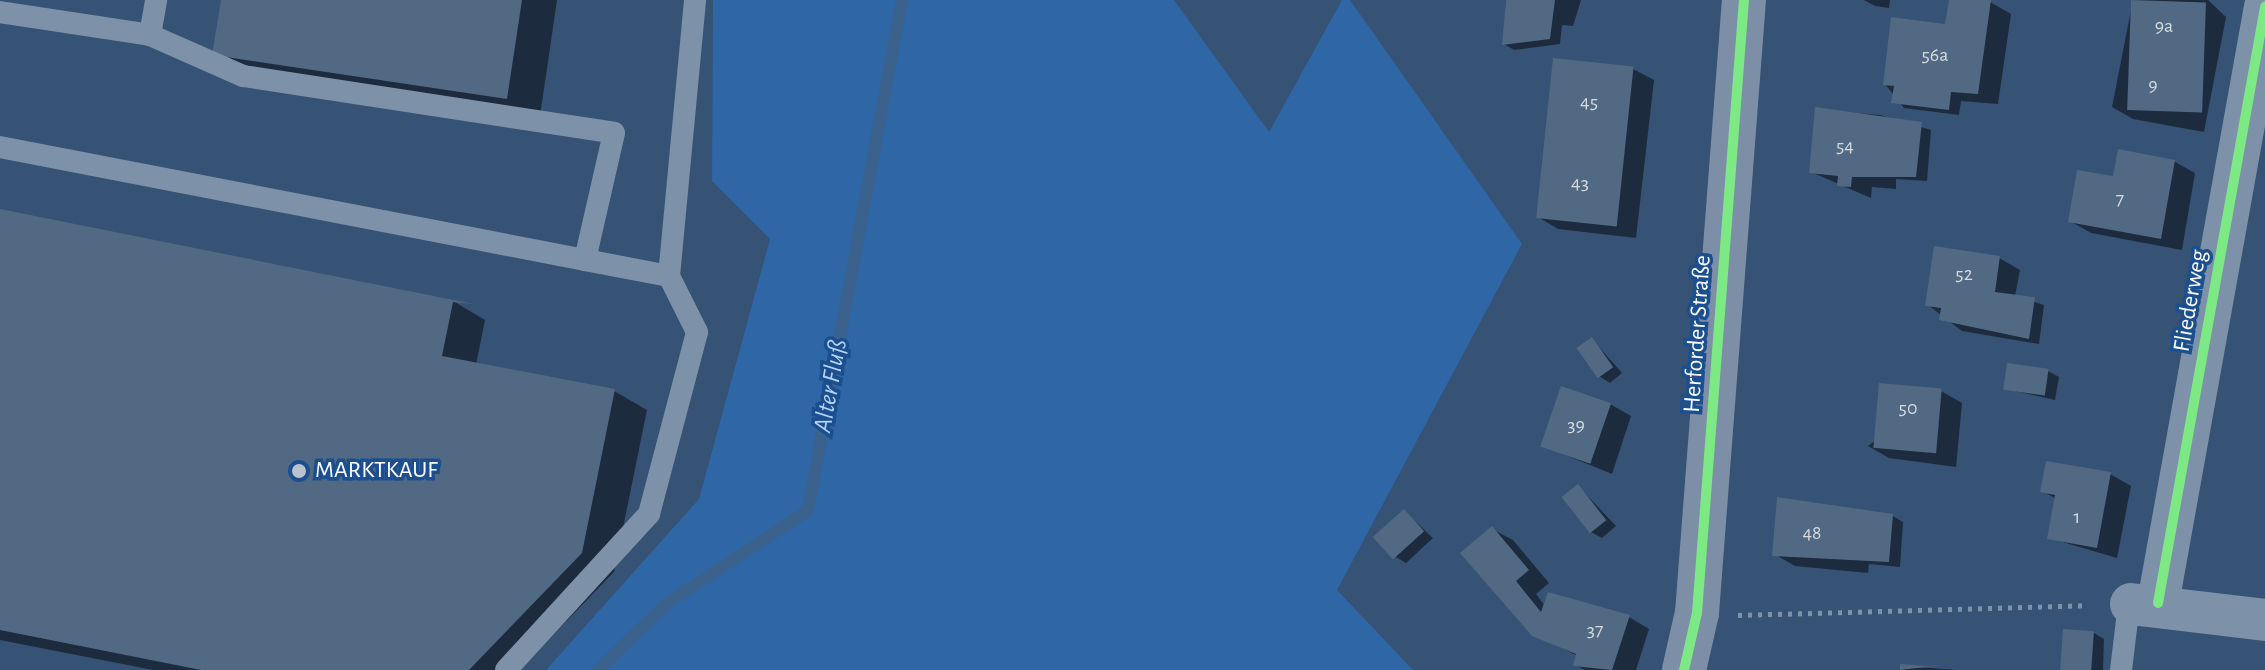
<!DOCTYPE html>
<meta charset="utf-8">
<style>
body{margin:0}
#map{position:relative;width:2265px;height:670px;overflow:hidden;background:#365274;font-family:"Alegreya Sans",sans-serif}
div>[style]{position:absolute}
.green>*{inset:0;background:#2f66a5}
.shadow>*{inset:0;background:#0007}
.stream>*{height:12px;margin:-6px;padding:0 6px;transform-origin:6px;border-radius:6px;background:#3b618d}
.building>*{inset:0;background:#526984;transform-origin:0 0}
.path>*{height:5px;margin-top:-2.5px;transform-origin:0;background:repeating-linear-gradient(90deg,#7d92a8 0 4px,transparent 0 10px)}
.lane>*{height:22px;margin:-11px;padding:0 11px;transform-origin:11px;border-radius:11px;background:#7d92a8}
.street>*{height:42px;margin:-21px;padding:0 21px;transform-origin:21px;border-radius:21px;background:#7d92a8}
.primary>*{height:44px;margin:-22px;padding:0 22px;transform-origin:22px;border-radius:22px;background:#7d8ea7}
.cycleway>*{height:10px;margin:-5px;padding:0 5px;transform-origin:5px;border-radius:5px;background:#7ce984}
.dots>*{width:22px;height:22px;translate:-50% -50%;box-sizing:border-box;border:4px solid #1b4f8f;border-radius:50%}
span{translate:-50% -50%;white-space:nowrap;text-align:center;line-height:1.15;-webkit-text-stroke:7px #1b4f8f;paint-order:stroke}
.number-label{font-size:20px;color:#d4dae0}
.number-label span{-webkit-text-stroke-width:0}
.street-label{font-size:24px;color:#fff}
.poi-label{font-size:24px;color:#fff}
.left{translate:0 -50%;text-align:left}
.water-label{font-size:26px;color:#b5d3f5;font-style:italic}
</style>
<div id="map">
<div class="green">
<i style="clip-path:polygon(713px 0,1174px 0,1269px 132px,1342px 0,1350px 0,1522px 244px,1337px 590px,1413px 670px,546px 670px,699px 499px,770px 239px,712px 181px)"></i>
</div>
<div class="shadow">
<i style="clip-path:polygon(223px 0,557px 0,540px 116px,247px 73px,215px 54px)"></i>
<i style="clip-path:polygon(1506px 0,1581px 0,1573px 26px,1562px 25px,1560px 44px,1514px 50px,1504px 44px)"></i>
<i style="clip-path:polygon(1864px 0,1890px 0,1889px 8px,1875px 6px)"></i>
<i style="clip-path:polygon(1951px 0,1990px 2px,2011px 14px,1998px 104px,1961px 101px,1959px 115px,1904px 108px,1885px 84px,1946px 26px)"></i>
<i style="clip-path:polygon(2133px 0,2208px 0,2226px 17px,2204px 132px,2133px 119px,2112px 107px)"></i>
<i style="clip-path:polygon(1633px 69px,1654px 80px,1636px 238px,1558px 229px,1538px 217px)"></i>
<i style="clip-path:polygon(1817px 110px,1880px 115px,1931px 130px,1927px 181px,1896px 179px,1896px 189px,1872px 187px,1871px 198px,1811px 172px)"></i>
<i style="clip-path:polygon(2175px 162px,2195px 173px,2182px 250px,2091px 233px,2070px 221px,2114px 179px)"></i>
<i style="clip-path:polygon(0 211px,453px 301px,485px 320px,476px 365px,614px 391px,647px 410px,614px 572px,519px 670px,153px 670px,0 640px)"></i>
<i style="clip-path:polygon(1999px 258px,2020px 270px,2015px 296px,2044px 305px,2039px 344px,1962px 331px,1928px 305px)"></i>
<i style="clip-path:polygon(1592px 339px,1622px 373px,1610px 383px,1599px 376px)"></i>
<i style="clip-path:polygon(2048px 371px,2059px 377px,2055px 400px,2006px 389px)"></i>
<i style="clip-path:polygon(1941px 391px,1962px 403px,1956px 467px,1889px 458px,1868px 446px)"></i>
<i style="clip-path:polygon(1610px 404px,1631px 416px,1612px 474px,1543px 446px)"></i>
<i style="clip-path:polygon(2110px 474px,2131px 486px,2117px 558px,2049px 538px,2056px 499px,2043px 491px)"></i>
<i style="clip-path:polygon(1578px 486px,1616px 526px,1602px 538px,1591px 532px)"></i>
<i style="clip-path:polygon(1779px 499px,1893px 516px,1903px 522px,1900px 567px,1869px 564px,1868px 573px,1795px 566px,1774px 554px)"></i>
<i style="clip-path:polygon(1405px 512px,1433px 538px,1406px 563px,1396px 557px)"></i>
<i style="clip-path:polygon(1492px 529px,1513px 540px,1549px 583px,1536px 594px,1545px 606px,1629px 617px,1649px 629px,1636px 670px,1585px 670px,1575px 665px,1578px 656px,1533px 634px)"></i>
<i style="clip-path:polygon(2094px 633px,2104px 639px,2103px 670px,2064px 670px)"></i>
<i style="clip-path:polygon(1902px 666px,1957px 670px,1902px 670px)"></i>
</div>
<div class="stream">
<i style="left:598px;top:670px;width:95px;rotate:-44.1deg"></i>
<i style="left:666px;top:604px;width:170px;rotate:-33.5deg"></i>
<i style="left:808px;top:510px;width:519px;rotate:-79.56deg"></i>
</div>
<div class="building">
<i style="clip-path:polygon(221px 0,522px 0,507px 99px,212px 55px)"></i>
<i style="clip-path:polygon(1506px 0,1555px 0,1550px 39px,1502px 45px)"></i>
<i style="clip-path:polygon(1949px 0,1991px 0,1978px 94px,1951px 92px,1949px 110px,1891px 103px,1894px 86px,1883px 85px,1891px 17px,1945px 24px)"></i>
<i style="left:2131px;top:0;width:75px;height:110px;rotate:2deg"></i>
<i style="left:1553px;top:58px;width:81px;height:161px;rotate:6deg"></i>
<i style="clip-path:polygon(1815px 107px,1922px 122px,1916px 177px,1852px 177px,1851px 187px,1837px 186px,1838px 176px,1809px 173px)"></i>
<i style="clip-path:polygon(2118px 149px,2175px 160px,2161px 239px,2068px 222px,2077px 170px,2113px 176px)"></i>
<i style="clip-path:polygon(0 209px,474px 304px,453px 302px,442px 356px,615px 389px,582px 553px,469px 670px,201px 670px,0 630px)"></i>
<i style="clip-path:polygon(1934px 246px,2000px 256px,1995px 292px,2035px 297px,2029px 339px,1939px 320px,1941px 308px,1925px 306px)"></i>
<i style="left:1592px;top:337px;width:37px;height:19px;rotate:55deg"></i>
<i style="left:2007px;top:363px;width:42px;height:27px;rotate:8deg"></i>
<i style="left:1879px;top:383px;width:63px;height:65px;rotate:5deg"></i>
<i style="left:1561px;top:386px;width:53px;height:64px;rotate:19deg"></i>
<i style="clip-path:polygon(2046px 461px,2111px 472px,2097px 548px,2047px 539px,2055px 495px,2040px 492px)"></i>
<i style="left:1578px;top:484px;width:46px;height:21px;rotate:52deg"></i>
<i style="clip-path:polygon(1777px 497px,1893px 514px,1889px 562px,1772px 556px)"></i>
<i style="left:1404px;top:509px;width:30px;height:42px;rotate:48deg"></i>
<i style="clip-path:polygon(1492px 526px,1529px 570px,1516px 581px,1541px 612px,1548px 592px,1630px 615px,1612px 670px,1573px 666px,1576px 654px,1532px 636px,1460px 553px)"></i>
<i style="left:2063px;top:629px;width:31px;height:41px;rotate:4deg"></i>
<i style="clip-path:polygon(1900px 664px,1925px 666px,1943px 665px,1900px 670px)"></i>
</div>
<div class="path">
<i style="left:1738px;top:615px;width:350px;rotate:-1.6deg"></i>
</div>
<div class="lane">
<i style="left:0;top:12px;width:152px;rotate:8.7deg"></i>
<i style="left:150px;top:35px;width:102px;rotate:23.8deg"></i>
<i style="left:243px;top:76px;width:375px;rotate:8.7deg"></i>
<i style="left:614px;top:133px;width:130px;rotate:102.9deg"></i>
<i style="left:585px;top:260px;width:596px;rotate:-169.07deg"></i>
<i style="left:150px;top:35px;width:36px;rotate:-80deg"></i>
<i style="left:669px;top:276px;width:277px;rotate:-84.6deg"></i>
<i style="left:506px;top:670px;width:212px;rotate:-47.5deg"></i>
<i style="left:649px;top:514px;width:188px;rotate:-75.2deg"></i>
<i style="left:697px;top:332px;width:63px;rotate:-116.6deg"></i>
<i style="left:669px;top:276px;width:86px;rotate:-169.2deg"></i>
<i style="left:2121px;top:670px;width:66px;rotate:-83.1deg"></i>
</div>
<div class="street">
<i style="left:2158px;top:603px;width:606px;rotate:-79.82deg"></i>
<i style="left:2131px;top:604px;width:135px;rotate:6.8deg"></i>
</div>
<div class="primary">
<i style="left:1684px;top:670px;width:58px;rotate:-77.2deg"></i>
<i style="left:1697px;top:613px;width:615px;rotate:-85.62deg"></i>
</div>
<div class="cycleway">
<i style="left:2158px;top:603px;width:606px;rotate:-79.82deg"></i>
<i style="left:1684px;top:670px;width:58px;rotate:-77.2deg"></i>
<i style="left:1697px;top:613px;width:615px;rotate:-85.62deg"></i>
</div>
<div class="dots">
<i style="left:299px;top:471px;background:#b9c2ce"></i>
</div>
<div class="number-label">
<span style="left:2164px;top:26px">9a</span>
<span style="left:1935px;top:55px">56a</span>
<span style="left:2153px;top:85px">9</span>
<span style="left:1589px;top:102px">45</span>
<span style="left:1845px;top:146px">54</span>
<span style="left:1580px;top:183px">43</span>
<span style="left:2120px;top:199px">7</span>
<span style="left:1964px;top:274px">52</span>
<span style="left:1908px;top:408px">50</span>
<span style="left:1576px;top:425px">39</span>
<span style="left:2077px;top:517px">1</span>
<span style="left:1812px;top:533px">48</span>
<span style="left:1595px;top:630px">37</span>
</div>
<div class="street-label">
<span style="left:2191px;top:301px;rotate:-80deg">Fliederweg</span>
<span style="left:1698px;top:334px;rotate:-86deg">Herforder Straße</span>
</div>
<div class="poi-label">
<span class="left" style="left:315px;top:471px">MARKTKAUF</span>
</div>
<div class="water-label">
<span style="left:831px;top:386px;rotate:-80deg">Alter Fluß</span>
</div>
</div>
